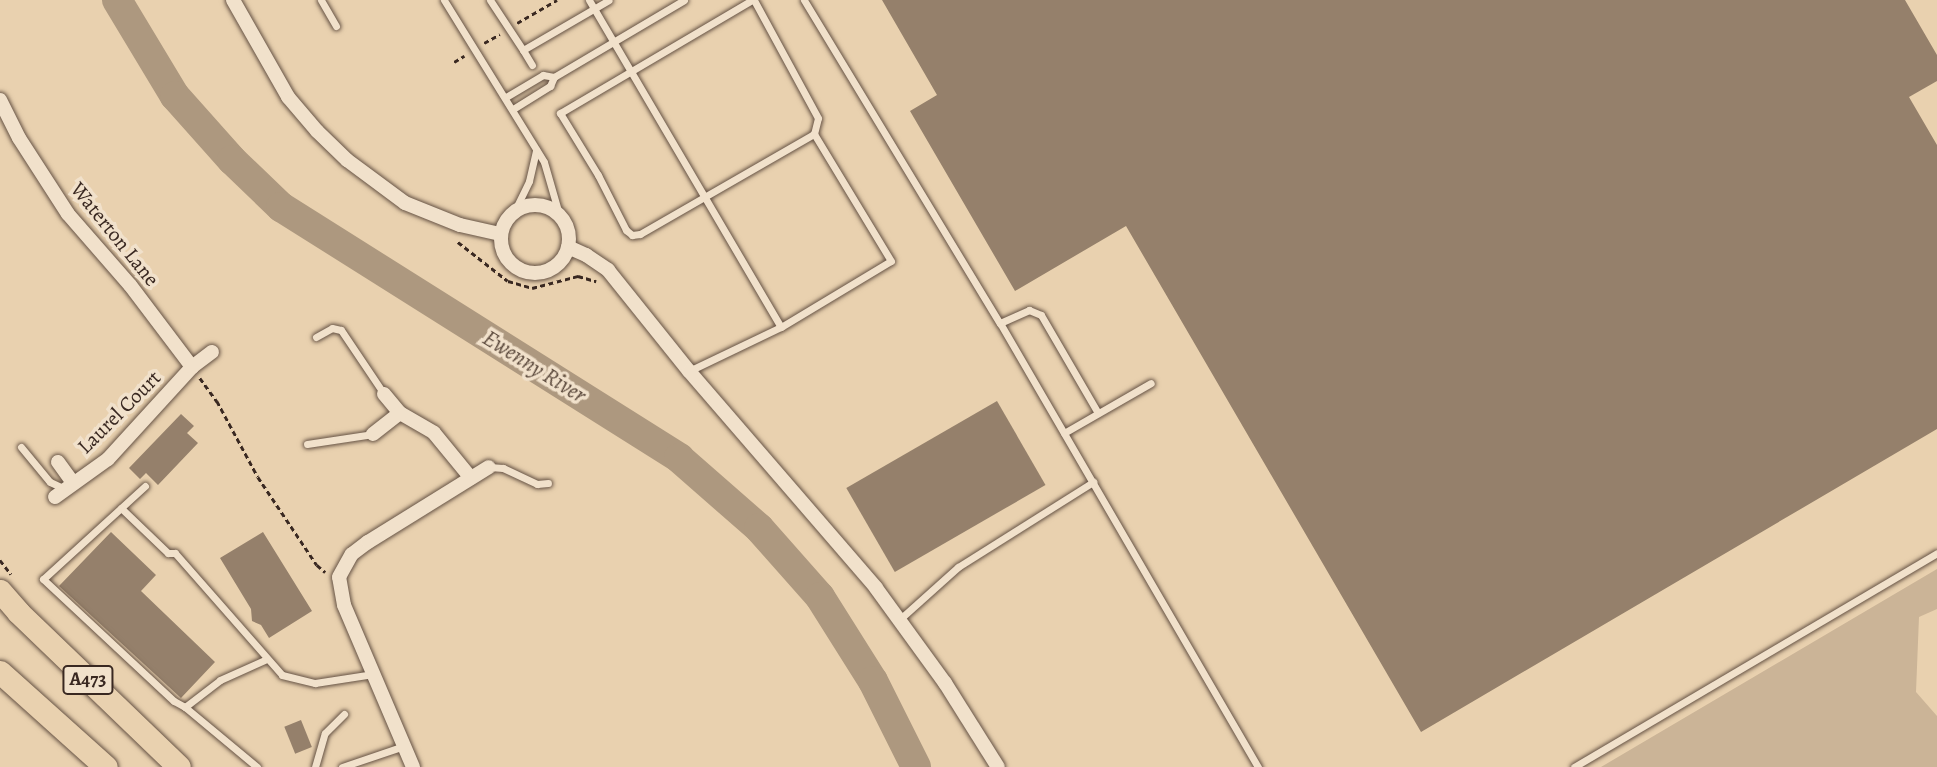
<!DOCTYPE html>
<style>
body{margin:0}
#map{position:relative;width:1937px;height:767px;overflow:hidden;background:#e9d1af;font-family:Alegreya,serif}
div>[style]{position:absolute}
.green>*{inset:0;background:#cbb497}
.river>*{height:30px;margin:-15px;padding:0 15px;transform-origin:15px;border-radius:15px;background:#ad987f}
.building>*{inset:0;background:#95806b;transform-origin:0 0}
.path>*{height:2.5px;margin-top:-1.25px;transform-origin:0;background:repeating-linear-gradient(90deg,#392821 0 5px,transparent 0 8.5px)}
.roads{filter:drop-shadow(0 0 2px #655244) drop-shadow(0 0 2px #655244)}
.service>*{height:7px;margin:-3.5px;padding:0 3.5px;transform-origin:3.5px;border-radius:3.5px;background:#f1e1cb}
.minor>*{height:14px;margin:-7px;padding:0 7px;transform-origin:7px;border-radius:7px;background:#f1e1cb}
.minor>.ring{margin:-7px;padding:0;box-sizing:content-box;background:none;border:14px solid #f1e1cb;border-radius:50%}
.primary>*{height:23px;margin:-11.5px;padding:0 11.5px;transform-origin:11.5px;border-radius:11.5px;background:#e9d1af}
span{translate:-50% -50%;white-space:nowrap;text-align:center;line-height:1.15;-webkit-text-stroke:7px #f1e1cb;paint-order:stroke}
.shield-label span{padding:2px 5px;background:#f1e1cb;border:2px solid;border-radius:5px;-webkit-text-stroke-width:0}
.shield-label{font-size:19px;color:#392821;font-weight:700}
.street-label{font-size:21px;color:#392821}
.water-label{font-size:23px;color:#5c4a3d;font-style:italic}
</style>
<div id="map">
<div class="green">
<i style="clip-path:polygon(1937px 569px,1937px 609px,1919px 617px,1916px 692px,1937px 716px,1937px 767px,1601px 767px)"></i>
</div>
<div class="river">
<i style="left:117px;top:0;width:112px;rotate:58.9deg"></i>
<i style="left:175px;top:96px;width:86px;rotate:48.3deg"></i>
<i style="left:232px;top:160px;width:68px;rotate:43.8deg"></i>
<i style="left:281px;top:207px;width:471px;rotate:32.2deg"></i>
<i style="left:679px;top:458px;width:106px;rotate:41.2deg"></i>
<i style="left:759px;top:528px;width:92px;rotate:48.5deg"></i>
<i style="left:820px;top:597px;width:99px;rotate:57.8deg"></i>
<i style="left:873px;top:681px;width:96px;rotate:63.4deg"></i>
</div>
<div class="building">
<i style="clip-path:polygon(882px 0,1905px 0,1937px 55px,1937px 81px,1909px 97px,1937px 145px,1937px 429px,1421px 732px,1126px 226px,1015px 291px,910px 111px,937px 95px)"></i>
<i style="left:997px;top:401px;width:97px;height:174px;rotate:60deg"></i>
<i style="clip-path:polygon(181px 414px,194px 426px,187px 433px,198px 443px,158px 485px,146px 473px,140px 479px,129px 468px)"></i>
<i style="clip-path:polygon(111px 532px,156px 575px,141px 591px,215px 662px,181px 698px,59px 586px)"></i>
<i style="clip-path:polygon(263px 532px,312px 611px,269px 638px,261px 625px,252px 621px,251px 609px,220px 558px)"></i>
<i style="left:301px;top:720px;width:29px;height:18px;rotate:68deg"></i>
</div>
<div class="path">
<i style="left:517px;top:23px;width:46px;rotate:-29.9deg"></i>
<i style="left:484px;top:43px;width:18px;rotate:-29deg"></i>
<i style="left:454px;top:62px;width:12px;rotate:-31deg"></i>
<i style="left:458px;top:242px;width:63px;rotate:38deg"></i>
<i style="left:508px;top:281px;width:25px;rotate:16deg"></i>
<i style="left:532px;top:288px;width:48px;rotate:-14.6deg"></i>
<i style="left:578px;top:276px;width:19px;rotate:16deg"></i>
<i style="left:200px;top:378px;width:29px;rotate:54deg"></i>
<i style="left:217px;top:401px;width:86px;rotate:61.7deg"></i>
<i style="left:258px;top:477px;width:106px;rotate:56.2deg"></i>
<i style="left:317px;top:565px;width:11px;rotate:41deg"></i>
<i style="left:0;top:560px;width:18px;rotate:52deg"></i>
</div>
<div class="roads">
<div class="service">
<i style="left:321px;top:0;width:30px;rotate:60deg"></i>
<i style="left:444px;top:0;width:190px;rotate:58.3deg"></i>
<i style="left:544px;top:162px;width:54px;rotate:73.9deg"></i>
<i style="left:490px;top:0;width:60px;rotate:56.6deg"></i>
<i style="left:589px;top:0;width:379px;rotate:59.6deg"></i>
<i style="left:752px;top:0;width:223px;rotate:149.5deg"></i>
<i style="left:560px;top:113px;width:73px;rotate:58.5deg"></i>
<i style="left:598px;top:175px;width:62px;rotate:63deg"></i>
<i style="left:626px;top:230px;width:8px;rotate:40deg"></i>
<i style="left:632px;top:235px;width:8px;rotate:-7deg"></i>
<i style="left:640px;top:234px;width:201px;rotate:-29.9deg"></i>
<i style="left:814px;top:134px;width:16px;rotate:-76deg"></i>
<i style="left:818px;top:118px;width:134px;rotate:-118.5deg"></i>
<i style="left:804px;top:0;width:378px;rotate:58.8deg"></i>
<i style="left:1000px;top:323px;width:514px;rotate:59.84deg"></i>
<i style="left:532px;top:65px;width:17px;rotate:-121deg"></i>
<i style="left:523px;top:50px;width:99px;rotate:-30.2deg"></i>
<i style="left:506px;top:97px;width:43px;rotate:-30.7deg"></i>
<i style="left:543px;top:75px;width:11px;rotate:10deg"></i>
<i style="left:513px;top:109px;width:44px;rotate:-31.9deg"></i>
<i style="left:550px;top:86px;width:10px;rotate:-66deg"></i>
<i style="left:554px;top:77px;width:151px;rotate:-30.6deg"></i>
<i style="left:515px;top:210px;width:32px;rotate:-64deg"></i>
<i style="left:529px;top:181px;width:32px;rotate:-77deg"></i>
<i style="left:1000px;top:323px;width:32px;rotate:-24deg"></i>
<i style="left:1029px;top:310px;width:13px;rotate:23deg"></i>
<i style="left:1041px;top:315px;width:113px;rotate:59.8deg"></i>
<i style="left:316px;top:337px;width:18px;rotate:-29deg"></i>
<i style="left:332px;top:328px;width:9px;rotate:13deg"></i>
<i style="left:341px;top:330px;width:77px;rotate:56.1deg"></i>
<i style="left:689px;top:371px;width:102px;rotate:-25.6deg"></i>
<i style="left:781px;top:327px;width:128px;rotate:-31deg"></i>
<i style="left:891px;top:261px;width:149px;rotate:-121.2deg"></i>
<i style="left:1064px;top:433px;width:100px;rotate:-29.9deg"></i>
<i style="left:307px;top:444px;width:67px;rotate:-8.6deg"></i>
<i style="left:21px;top:447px;width:45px;rotate:50.4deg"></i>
<i style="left:50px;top:482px;width:17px;rotate:25deg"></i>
<i style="left:489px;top:467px;width:14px;rotate:4deg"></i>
<i style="left:503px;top:468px;width:38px;rotate:25deg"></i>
<i style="left:537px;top:484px;width:11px;rotate:-5deg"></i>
<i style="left:145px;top:486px;width:138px;rotate:137.6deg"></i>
<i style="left:43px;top:579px;width:179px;rotate:43deg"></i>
<i style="left:174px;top:701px;width:13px;rotate:29deg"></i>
<i style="left:121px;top:508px;width:65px;rotate:43.8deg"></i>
<i style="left:168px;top:553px;width:7px"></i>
<i style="left:175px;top:553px;width:162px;rotate:48.7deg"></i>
<i style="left:282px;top:675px;width:34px;rotate:14deg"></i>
<i style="left:315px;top:683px;width:59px;rotate:-8.8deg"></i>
<i style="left:900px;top:619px;width:78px;rotate:-41.9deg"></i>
<i style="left:958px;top:567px;width:160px;rotate:-32.2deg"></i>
<i style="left:257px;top:767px;width:94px;rotate:-140.2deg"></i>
<i style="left:185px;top:707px;width:44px;rotate:-37.6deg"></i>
<i style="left:220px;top:680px;width:51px;rotate:-24.1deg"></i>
<i style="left:315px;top:767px;width:35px;rotate:-74deg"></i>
<i style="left:325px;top:733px;width:27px;rotate:-45deg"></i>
<i style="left:342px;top:767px;width:65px;rotate:-18.7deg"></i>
<i style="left:1574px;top:767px;width:421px;rotate:-30.5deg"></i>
</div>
<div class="minor">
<i style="left:233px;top:0;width:112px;rotate:60.4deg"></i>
<i style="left:288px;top:97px;width:45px;rotate:49.5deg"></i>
<i style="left:317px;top:131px;width:42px;rotate:44deg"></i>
<i style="left:347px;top:160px;width:72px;rotate:36.6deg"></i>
<i style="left:405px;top:203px;width:59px;rotate:21.8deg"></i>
<i style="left:460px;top:225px;width:41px;rotate:12.7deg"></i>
<i style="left:0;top:100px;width:42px;rotate:63.4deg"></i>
<i style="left:19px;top:138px;width:90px;rotate:57.2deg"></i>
<i style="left:68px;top:214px;width:94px;rotate:48.9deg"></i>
<i style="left:130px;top:285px;width:103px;rotate:52.9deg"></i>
<i class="ring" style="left:501px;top:205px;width:54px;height:54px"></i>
<i style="left:568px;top:247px;width:20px;rotate:24deg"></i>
<i style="left:586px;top:255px;width:27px;rotate:34deg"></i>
<i style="left:608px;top:270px;width:129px;rotate:51.3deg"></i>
<i style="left:689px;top:371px;width:286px;rotate:49.2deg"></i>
<i style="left:876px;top:588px;width:117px;rotate:54deg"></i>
<i style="left:945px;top:683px;width:99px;rotate:57.8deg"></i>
<i style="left:384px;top:394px;width:25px;rotate:50deg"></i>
<i style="left:400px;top:413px;width:39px;rotate:30deg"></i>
<i style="left:434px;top:433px;width:58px;rotate:50.6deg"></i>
<i style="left:373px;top:434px;width:34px;rotate:-38deg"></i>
<i style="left:58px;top:462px;width:26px;rotate:54deg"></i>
<i style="left:55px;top:497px;width:65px;rotate:-35.6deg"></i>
<i style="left:108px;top:459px;width:125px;rotate:-47.6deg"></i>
<i style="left:192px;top:367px;width:25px;rotate:-37deg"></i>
<i style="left:413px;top:767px;width:176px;rotate:-113.1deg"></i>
<i style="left:344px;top:605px;width:28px;rotate:-100deg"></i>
<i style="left:339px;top:577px;width:26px;rotate:-61deg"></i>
<i style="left:352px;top:554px;width:20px;rotate:-37deg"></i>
<i style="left:368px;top:542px;width:142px;rotate:-31.8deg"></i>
</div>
<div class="primary">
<i style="left:0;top:591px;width:28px;rotate:49deg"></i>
<i style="left:18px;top:612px;width:223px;rotate:43.9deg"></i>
<i style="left:0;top:672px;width:142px;rotate:41.9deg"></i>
</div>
</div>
<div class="shield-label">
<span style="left:88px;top:680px">A473</span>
</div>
<div class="street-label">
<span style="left:115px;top:234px;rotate:51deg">Waterton Lane</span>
<span style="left:119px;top:412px;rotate:-45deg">Laurel Court</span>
</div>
<div class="water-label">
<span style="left:534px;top:367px;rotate:32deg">Ewenny River</span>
</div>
</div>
